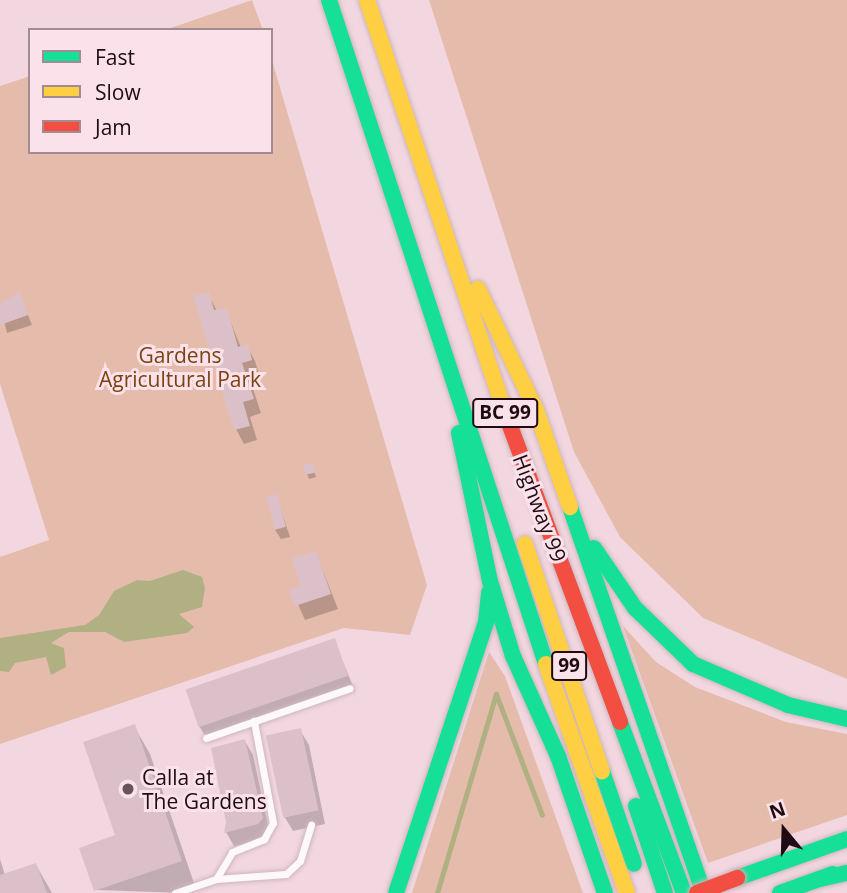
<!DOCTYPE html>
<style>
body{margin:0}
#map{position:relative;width:847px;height:893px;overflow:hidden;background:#f3d7e0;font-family:"Open Sans",sans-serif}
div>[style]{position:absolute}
.green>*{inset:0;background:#e5bcac}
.water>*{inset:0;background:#b0b083}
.shadow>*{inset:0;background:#0003}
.stream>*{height:5px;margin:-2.5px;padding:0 2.5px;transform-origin:2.5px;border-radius:2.5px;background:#b0b083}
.building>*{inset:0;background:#dbc0c9;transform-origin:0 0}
.roads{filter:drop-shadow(0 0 2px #cdb6be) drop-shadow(0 0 2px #cdb6be)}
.lane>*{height:7px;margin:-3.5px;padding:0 3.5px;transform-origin:3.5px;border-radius:3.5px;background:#fdf9fa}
.fast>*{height:16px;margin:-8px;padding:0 8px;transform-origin:8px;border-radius:8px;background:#16e098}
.slow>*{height:16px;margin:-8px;padding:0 8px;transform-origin:8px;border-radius:8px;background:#ffcf43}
.jam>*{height:16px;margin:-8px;padding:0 8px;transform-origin:8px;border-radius:8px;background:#f24e42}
.bridges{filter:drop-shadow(0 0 2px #cdb6be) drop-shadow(0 0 2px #cdb6be)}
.jam-bridge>*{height:16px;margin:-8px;padding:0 8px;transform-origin:8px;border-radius:8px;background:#f24e42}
.dots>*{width:19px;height:19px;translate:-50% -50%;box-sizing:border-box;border:4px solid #fbe1e9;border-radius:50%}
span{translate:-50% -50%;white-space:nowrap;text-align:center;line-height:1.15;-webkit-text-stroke:6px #fbe1e9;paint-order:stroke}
.shield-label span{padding:2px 5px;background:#fbe1e9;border:2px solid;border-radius:5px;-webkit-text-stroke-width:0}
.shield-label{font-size:19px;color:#200b13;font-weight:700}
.park-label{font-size:21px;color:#7b4310}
.street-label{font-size:21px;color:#200b13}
.poi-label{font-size:21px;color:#200b13}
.left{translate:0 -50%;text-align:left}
.legend{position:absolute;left:28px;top:28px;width:245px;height:126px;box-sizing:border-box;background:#fbe1e9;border:2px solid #a38b93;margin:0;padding:9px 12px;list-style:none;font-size:21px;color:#200b13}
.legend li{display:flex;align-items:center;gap:14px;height:35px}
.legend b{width:35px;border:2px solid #a38b93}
.north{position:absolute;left:749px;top:795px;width:70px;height:70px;-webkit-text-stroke:5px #fbe1e9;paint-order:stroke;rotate:341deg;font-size:19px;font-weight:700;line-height:28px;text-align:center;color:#200b13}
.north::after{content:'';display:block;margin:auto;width:24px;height:32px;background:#200b13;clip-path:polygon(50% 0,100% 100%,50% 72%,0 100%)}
</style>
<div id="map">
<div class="green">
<i style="clip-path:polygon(252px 0,263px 30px,165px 30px)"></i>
<i style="clip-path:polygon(429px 0,847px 0,847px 679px,703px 618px,620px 537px,574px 452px)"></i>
<i style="clip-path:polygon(271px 57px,427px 585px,410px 635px,344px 628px,0 744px,0 557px,49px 540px,0 384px,0 86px,30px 76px,30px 152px,271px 152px)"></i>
<i style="clip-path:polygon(623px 626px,656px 662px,695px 687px,786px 722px,847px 734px,847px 815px,708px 863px)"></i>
<i style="clip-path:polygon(489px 652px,505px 676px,583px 893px,412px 893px)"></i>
</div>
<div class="water">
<i style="clip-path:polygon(183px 570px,202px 577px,205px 588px,202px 607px,179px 614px,194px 627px,187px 633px,124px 642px,105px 632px,69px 632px,51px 643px,64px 648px,66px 667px,51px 675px,46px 657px,15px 663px,9px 672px,0 671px,0 638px,85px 625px,99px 615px,114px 591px,137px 580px,150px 581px)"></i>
</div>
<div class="shadow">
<i style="clip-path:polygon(208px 294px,217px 311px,226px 310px,241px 348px,247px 346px,255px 361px,259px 374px,249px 377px,261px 413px,250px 417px,257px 440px,244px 444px,236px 429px)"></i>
<i style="clip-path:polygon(20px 295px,32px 325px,7px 333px,0 305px)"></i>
<i style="clip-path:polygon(312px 465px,316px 477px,309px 479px,307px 474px)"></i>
<i style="clip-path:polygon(276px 496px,290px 537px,281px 539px,275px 530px)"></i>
<i style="clip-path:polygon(316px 553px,338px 609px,305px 620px,292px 591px,303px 587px)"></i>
<i style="clip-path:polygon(334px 640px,355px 691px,208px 740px,199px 726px)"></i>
<i style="clip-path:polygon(134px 726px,150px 754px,196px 889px,185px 893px,96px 890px,117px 836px)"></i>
<i style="clip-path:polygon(300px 730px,309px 745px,325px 824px,293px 831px,284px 816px)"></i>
<i style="clip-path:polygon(245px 741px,253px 755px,270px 834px,266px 839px,234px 846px,226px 832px)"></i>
<i style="clip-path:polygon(0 859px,5px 875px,36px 865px,52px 893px,0 893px)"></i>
</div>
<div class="stream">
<i style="left:437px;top:893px;width:208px;rotate:-73.5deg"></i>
<i style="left:496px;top:694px;width:129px;rotate:69.2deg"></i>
</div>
<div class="building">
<i style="clip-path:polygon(20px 292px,28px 315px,0 325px,0 304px)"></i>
<i style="clip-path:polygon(209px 292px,214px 310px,227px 308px,238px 347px,248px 344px,252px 360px,242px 363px,254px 399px,243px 402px,250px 426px,234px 430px,193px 296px)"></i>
<i style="left:313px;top:463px;width:10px;height:10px;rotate:79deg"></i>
<i style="left:277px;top:494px;width:34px;height:11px;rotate:75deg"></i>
<i style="clip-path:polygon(316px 551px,331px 594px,295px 606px,289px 590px,301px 586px,292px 559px)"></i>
<i style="left:335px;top:638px;width:40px;height:158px;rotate:71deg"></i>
<i style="clip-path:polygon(135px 724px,182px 861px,94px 891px,79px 848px,115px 835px,83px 742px)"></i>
<i style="left:301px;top:728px;width:84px;height:36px;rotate:78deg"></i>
<i style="clip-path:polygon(245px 739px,263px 818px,258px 824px,224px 833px,226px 822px,211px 748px)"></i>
<i style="clip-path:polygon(36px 863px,47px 893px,0 893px,0 875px)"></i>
</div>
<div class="roads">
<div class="lane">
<i style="left:206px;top:738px;width:152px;rotate:-19.1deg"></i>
<i style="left:216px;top:879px;width:31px;rotate:-59deg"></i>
<i style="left:232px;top:852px;width:35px;rotate:-22deg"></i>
<i style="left:264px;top:839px;width:18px;rotate:-61deg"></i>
<i style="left:273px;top:823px;width:104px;rotate:-100.6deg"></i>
<i style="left:175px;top:893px;width:43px;rotate:-18.9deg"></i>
<i style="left:216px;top:879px;width:70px;rotate:-4.1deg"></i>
<i style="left:286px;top:874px;width:19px;rotate:-43deg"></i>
<i style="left:300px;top:861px;width:38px;rotate:-73deg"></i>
</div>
<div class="fast">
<i style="left:329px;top:0;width:699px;rotate:71.9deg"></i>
<i style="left:459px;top:433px;width:151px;rotate:78.2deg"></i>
<i style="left:490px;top:581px;width:78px;rotate:73deg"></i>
<i style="left:513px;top:656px;width:110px;rotate:65.8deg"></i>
<i style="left:558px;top:756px;width:145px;rotate:71.1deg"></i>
<i style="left:570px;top:507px;width:409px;rotate:70.9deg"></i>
<i style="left:594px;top:548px;width:73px;rotate:55.7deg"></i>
<i style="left:635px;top:608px;width:81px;rotate:44deg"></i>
<i style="left:693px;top:664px;width:103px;rotate:23.3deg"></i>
<i style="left:788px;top:705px;width:61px;rotate:13.3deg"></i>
<i style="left:620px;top:722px;width:183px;rotate:69.5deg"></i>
<i style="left:602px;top:771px;width:98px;rotate:71deg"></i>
<i style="left:636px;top:806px;width:92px;rotate:71.6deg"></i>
<i style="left:737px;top:878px;width:117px;rotate:-19.5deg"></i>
<i style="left:820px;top:879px;width:28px;rotate:-13deg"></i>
<i style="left:396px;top:893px;width:286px;rotate:-71.6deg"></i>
<i style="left:486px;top:622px;width:30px;rotate:-84deg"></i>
<i style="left:780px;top:893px;width:56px;rotate:-19.7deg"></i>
</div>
<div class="slow">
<i style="left:367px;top:0;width:429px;rotate:71.5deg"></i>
<i style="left:478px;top:289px;width:134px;rotate:64.4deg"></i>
<i style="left:536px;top:410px;width:103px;rotate:70.7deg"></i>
<i style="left:525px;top:544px;width:240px;rotate:71.3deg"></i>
<i style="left:546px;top:664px;width:243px;rotate:70.5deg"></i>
</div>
<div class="jam">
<i style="left:503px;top:407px;width:336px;rotate:69.6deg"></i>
</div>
</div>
<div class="bridges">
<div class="jam-bridge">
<i style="left:697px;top:893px;width:43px;rotate:-20.6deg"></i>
</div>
</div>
<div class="dots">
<i style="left:128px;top:789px;background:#6a525b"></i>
</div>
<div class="shield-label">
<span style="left:505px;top:413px">BC 99</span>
<span style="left:569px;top:666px">99</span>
</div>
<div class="park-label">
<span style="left:180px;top:367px">Gardens<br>Agricultural Park</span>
</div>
<div class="street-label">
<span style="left:540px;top:508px;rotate:69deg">Highway 99</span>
</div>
<div class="poi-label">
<span class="left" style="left:142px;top:789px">Calla at<br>The Gardens</span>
</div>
<ul class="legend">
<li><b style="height:9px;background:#16e098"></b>Fast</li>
<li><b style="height:9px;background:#ffcf43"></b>Slow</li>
<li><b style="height:9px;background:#f24e42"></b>Jam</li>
</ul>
<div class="north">N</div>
</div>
